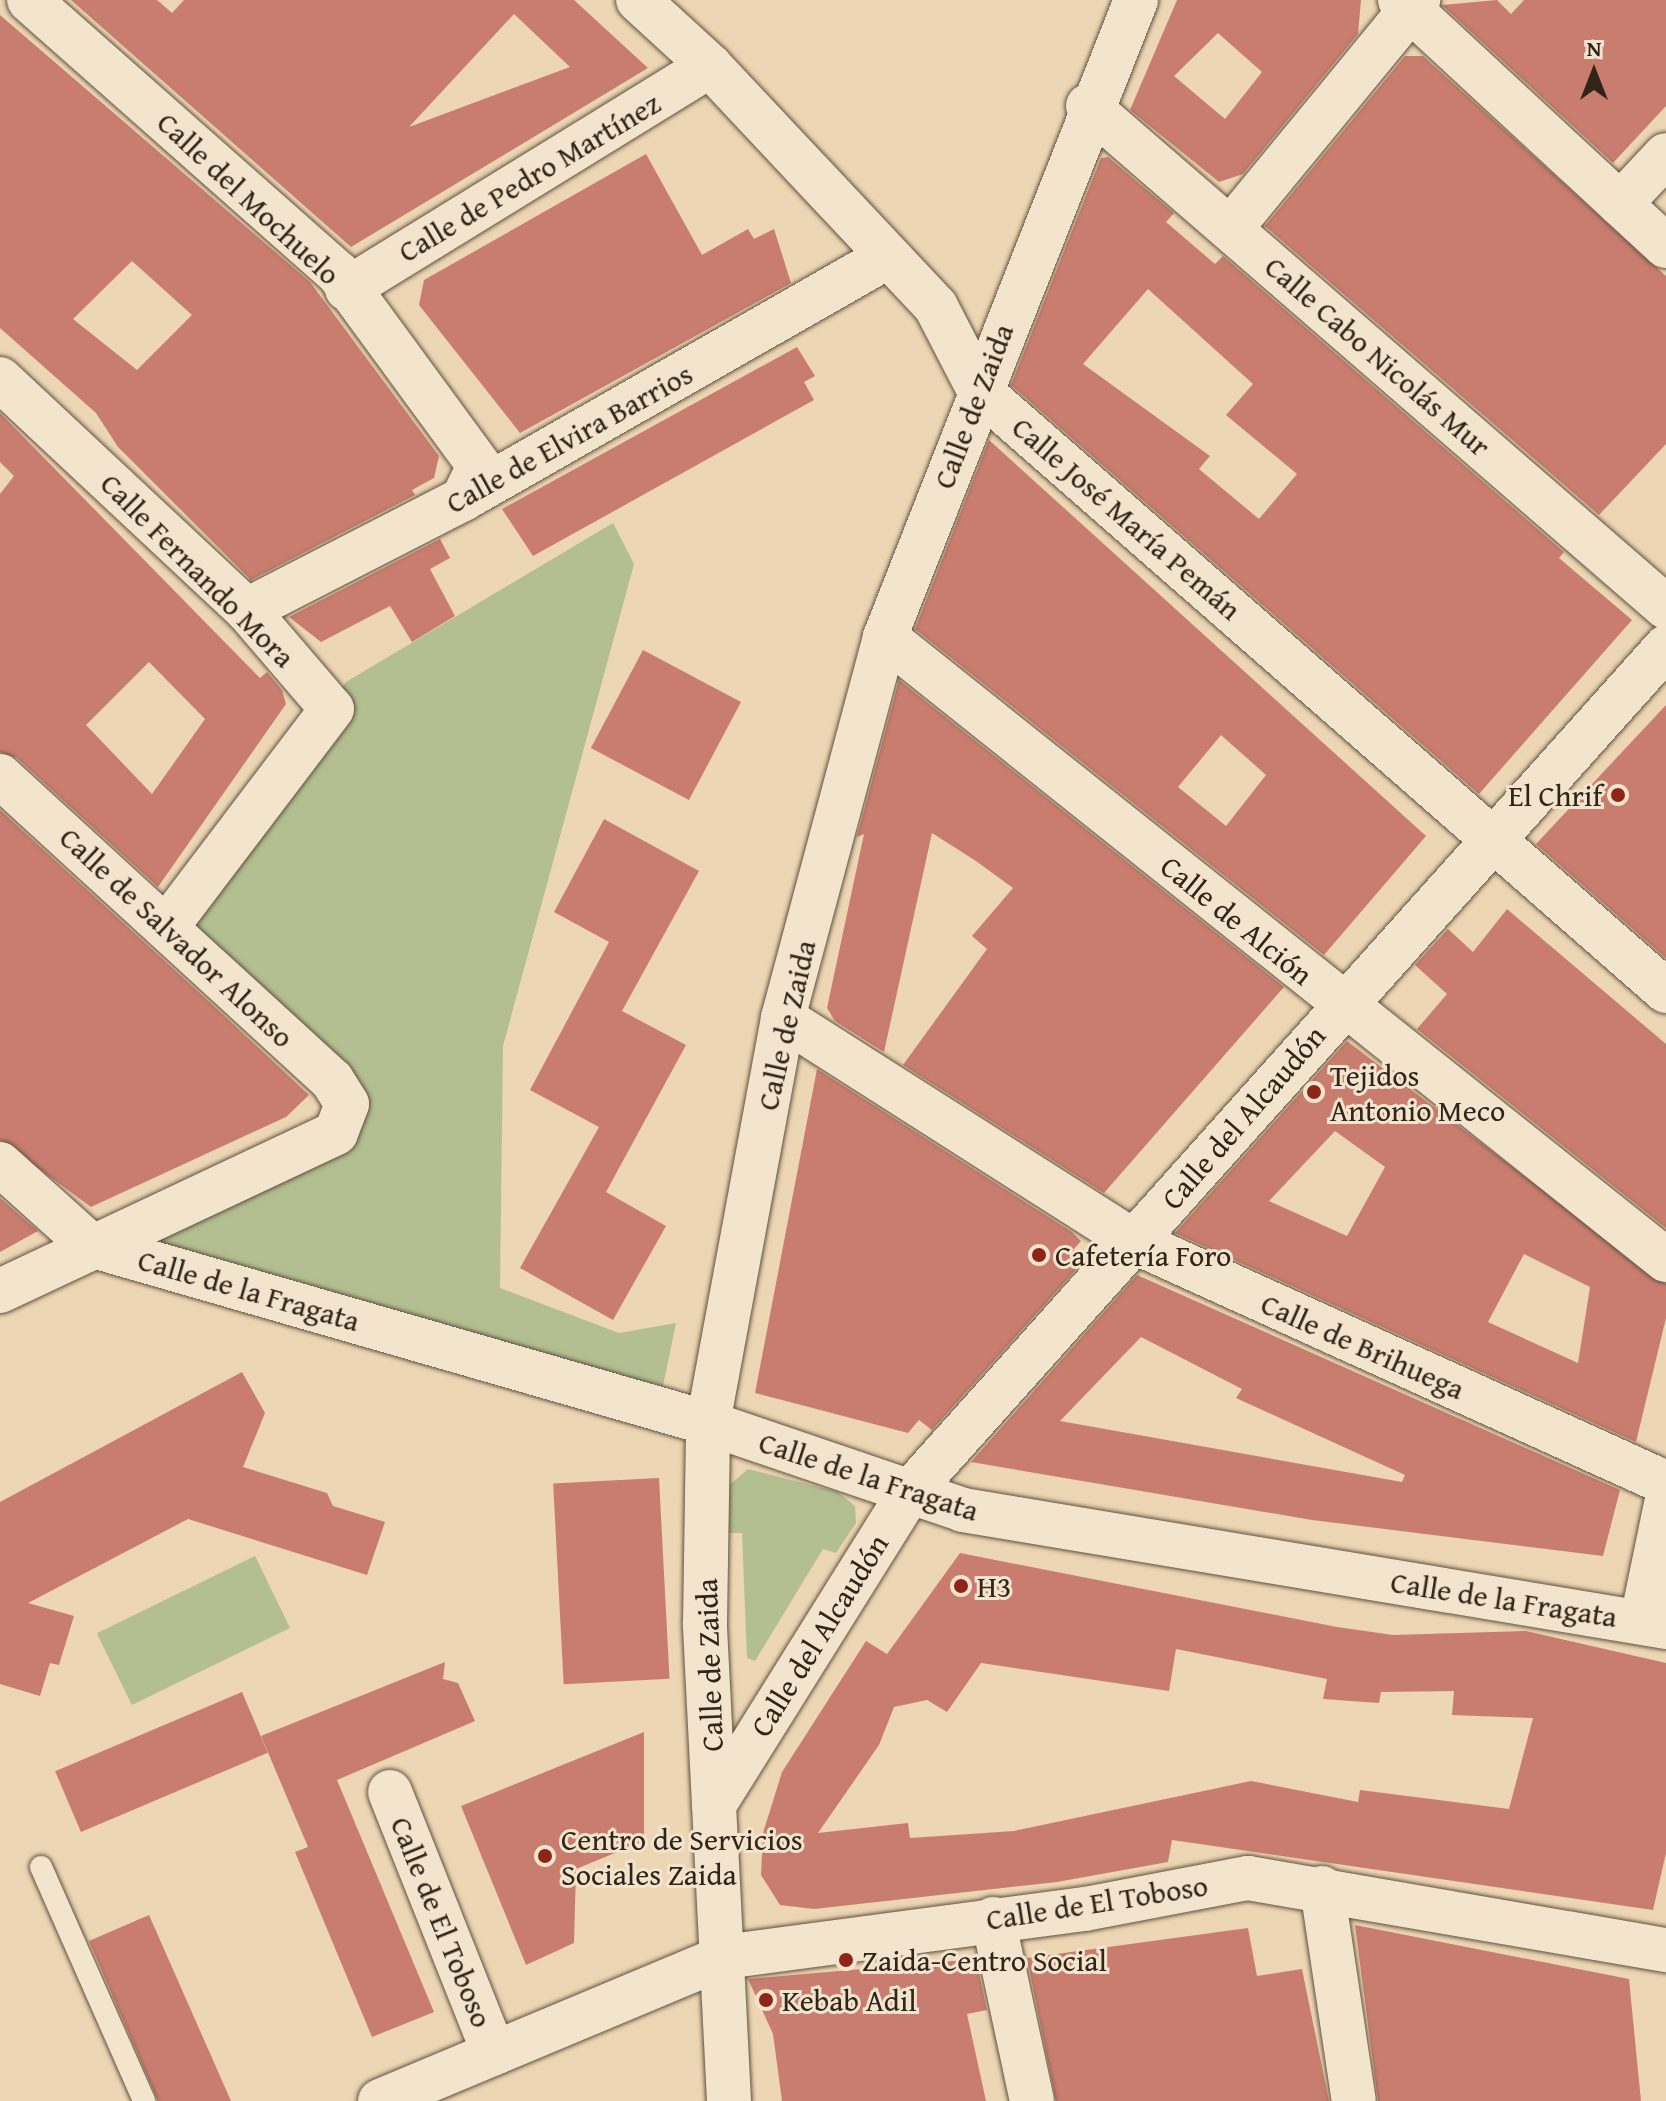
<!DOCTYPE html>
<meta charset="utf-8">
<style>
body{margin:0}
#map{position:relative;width:1666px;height:2101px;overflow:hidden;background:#edd6b3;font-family:"Gentium Book Plus",serif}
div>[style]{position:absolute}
.green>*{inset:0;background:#b3bf91;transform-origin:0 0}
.building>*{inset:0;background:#c97d6f;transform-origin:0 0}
.roads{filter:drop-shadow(0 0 2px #605140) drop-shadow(0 0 2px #605140)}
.service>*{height:22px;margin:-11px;padding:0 11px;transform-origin:11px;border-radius:11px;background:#f3e4ce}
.minor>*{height:44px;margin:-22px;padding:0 22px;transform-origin:22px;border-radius:22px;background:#f3e4ce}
.dots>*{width:22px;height:22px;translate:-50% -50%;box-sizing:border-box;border:4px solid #f3e4ce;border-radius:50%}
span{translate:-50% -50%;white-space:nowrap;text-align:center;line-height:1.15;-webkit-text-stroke:6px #f3e4ce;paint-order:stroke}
.street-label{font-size:30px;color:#312519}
.poi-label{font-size:30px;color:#312519}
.right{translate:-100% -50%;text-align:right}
.left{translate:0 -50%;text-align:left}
.north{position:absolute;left:1554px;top:32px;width:80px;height:80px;-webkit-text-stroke:6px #f3e4ce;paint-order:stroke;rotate:0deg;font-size:22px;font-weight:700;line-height:32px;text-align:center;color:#312519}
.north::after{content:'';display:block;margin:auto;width:28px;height:36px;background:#312519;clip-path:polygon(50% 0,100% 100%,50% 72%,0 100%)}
</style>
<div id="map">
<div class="green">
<i style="clip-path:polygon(613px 523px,634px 564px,503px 1046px,500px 1288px,619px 1333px,676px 1323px,663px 1386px,90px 1245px,347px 1104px,167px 926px,346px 682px)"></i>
<i style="clip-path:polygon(748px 1469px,838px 1492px,855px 1506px,856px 1523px,836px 1553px,823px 1549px,755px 1661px,747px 1658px,742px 1533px,727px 1533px,727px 1487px)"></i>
<i style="left:255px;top:1556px;width:80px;height:176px;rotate:64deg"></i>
</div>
<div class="building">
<i style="clip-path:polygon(evenodd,71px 0,157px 0,172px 13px,184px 0,574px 0,648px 68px,351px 247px,71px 0,514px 14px,570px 67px,409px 127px,514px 14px)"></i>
<i style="clip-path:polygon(evenodd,1177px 0,1361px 0,1358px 34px,1243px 174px,1219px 182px,1130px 110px,1177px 0,1218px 33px,1262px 72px,1225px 119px,1174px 76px,1218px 33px)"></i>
<i style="clip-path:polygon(1497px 0,1511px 14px,1524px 0,1666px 0,1666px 106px,1613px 163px,1442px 5px)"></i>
<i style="clip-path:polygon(evenodd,0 15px,310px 282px,439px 456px,434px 478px,412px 490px,415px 495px,251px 580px,118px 447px,96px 413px,0 328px,0 15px,132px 261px,192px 315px,137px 370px,73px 319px,132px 261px)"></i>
<i style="clip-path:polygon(1405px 56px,1423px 56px,1666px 276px,1666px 444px,1599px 515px,1265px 226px)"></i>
<i style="clip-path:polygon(646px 154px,702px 255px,748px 229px,754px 239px,774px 229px,791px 283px,520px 433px,419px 305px,424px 280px)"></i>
<i style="clip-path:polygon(evenodd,1108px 157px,1174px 213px,1166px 222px,1215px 264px,1223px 256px,1564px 552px,1559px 558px,1632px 620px,1479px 794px,1011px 385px,1101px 158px,1108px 157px,1148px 289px,1253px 384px,1226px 415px,1297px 474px,1259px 519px,1199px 469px,1210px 456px,1083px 364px,1148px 289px)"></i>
<i style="clip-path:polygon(797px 347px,815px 376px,804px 382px,814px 400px,533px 556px,502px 509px)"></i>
<i style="clip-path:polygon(evenodd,0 413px,260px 678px,267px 672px,282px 690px,286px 704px,158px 887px,17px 758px,0 752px,0 494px,14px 476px,0 462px,0 413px,149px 662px,205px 719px,152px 794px,86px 725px,149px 662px)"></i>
<i style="clip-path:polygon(evenodd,989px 440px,1426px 836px,1324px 955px,915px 629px,989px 440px,1221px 735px,1266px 775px,1226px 826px,1178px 787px,1221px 735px)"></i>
<i style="clip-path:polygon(440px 539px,450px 558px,430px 569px,455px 616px,412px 642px,390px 606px,321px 642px,289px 617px)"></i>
<i style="left:643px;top:650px;width:111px;height:111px;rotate:28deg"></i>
<i style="clip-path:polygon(899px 680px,1284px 987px,1104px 1193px,903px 1065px,987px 949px,972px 936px,1013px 888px,976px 861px,932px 833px,884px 1052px,835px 1021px,827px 1008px,864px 834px,857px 837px)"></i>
<i style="clip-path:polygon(1666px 705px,1666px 958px,1536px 844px)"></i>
<i style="clip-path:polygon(0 810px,217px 1009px,309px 1095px,286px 1117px,91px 1207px,0 1140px)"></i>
<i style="clip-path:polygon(604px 819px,699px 871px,622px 1011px,686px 1045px,606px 1192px,666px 1226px,613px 1320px,520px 1268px,599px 1127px,530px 1090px,609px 942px,554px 912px)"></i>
<i style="clip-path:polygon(1507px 909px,1666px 1044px,1666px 1228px,1417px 1029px,1447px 994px,1415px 965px,1448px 929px,1473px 952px)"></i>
<i style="clip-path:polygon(evenodd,1347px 1041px,1666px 1284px,1666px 1318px,1636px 1442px,1175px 1233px,1347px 1041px,1335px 1131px,1385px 1167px,1347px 1236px,1269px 1201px,1335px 1131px,1347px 1041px,1524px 1254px,1590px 1287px,1578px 1363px,1488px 1322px,1524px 1254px)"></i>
<i style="clip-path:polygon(817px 1069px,1072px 1232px,1081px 1241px,1073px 1250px,1088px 1256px,932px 1430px,919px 1420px,908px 1433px,755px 1393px)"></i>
<i style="clip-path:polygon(0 1198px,38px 1231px,0 1252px)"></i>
<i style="clip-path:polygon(evenodd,1137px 1275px,1620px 1490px,1603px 1556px,1312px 1520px,971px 1462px,1137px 1275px,1141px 1337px,1242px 1389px,1236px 1398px,1405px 1475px,1402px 1482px,1060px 1421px,1141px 1337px)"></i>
<i style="clip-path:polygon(242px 1372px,265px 1413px,243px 1467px,327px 1493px,333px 1506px,385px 1522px,367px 1575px,188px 1519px,28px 1603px,74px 1616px,59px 1665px,50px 1663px,40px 1696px,0 1684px,0 1502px)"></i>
<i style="left:659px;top:1478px;width:201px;height:106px;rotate:87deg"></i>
<i style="clip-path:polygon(evenodd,960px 1553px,1337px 1627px,1393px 1635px,1526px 1631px,1666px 1663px,1666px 1853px,1653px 1910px,1172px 1840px,1168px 1862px,1057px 1882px,814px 1909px,780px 1905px,761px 1875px,763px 1833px,782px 1772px,866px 1641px,887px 1654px,960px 1553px,1176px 1649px,1327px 1679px,1323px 1699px,1379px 1703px,1381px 1692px,1454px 1691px,1452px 1715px,1533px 1718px,1509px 1809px,1360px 1790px,1358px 1802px,1251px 1781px,1014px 1831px,910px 1838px,908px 1823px,818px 1833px,879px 1745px,894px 1707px,927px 1700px,947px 1712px,981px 1663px,1169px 1691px,1176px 1649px)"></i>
<i style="clip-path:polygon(445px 1662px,443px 1679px,458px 1683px,475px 1721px,337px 1780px,434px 2012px,372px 2037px,295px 1852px,308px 1847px,261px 1736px)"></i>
<i style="left:242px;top:1692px;width:66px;height:203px;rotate:67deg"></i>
<i style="clip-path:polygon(644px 1732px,644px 1841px,576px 1869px,574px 1943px,526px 1965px,461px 1806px)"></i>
<i style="clip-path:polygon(149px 1915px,231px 2101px,158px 2101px,89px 1941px)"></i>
<i style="clip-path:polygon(1355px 1925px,1629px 1979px,1641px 2101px,1378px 2101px)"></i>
<i style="clip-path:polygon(1248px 1928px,1257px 1976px,1302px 1969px,1329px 2101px,1056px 2101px,1027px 1958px)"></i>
<i style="clip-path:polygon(976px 1959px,987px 2010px,967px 2014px,986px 2101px,782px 2101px,773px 2034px,748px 1979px)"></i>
</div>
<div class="roads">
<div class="service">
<i style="left:41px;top:1867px;width:256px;rotate:66.2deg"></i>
</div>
<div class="minor">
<i style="left:29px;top:0;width:412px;rotate:41.5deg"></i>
<i style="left:338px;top:273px;width:239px;rotate:53.8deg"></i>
<i style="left:479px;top:466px;width:37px;rotate:116deg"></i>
<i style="left:638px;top:0;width:98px;rotate:42.5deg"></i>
<i style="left:710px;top:66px;width:330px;rotate:46.8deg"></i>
<i style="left:936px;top:307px;width:93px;rotate:62.6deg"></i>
<i style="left:979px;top:390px;width:913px;rotate:41.18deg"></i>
<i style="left:1400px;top:0;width:362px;rotate:42.8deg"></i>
<i style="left:1088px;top:106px;width:765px;rotate:40.92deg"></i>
<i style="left:1620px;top:204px;width:67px;rotate:-46.8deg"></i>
<i style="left:1231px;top:228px;width:295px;rotate:-50.6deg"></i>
<i style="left:347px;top:289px;width:426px;rotate:-31.6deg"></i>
<i style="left:0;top:379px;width:338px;rotate:43.1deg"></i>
<i style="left:247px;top:610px;width:130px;rotate:49.4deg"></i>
<i style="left:332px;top:709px;width:273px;rotate:127.2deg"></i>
<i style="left:247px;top:610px;width:243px;rotate:-27.2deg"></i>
<i style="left:463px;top:499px;width:488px;rotate:-29.7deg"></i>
<i style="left:885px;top:637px;width:999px;rotate:38.58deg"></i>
<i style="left:0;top:776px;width:450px;rotate:42.5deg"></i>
<i style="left:332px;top:1080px;width:28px;rotate:58deg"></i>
<i style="left:347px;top:1104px;width:31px;rotate:111deg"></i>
<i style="left:336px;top:1133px;width:371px;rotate:154.8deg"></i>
<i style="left:783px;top:1018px;width:417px;rotate:32.5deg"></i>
<i style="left:1135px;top:1242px;width:583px;rotate:24.41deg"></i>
<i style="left:0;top:1164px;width:121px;rotate:42deg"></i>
<i style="left:90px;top:1245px;width:643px;rotate:16.07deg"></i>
<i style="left:708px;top:1423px;width:269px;rotate:18.8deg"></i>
<i style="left:963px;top:1510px;width:713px;rotate:9.45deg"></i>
<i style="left:1642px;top:1620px;width:118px;rotate:-78.3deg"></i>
<i style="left:390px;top:1792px;width:281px;rotate:68.3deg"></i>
<i style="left:714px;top:1805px;width:367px;rotate:-58deg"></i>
<i style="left:908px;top:1494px;width:1137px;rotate:-48.17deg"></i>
<i style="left:1322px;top:1888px;width:215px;rotate:81.5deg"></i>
<i style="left:993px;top:1919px;width:186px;rotate:77.9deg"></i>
<i style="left:380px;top:2101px;width:373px;rotate:-22.7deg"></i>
<i style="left:724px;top:1957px;width:364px;rotate:-7.6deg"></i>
<i style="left:1085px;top:1909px;width:166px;rotate:-10.8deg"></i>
<i style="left:1248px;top:1878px;width:424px;rotate:9.8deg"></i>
<i style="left:729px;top:2101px;width:479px;rotate:-92.9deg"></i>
<i style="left:705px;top:1623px;width:200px;rotate:-89.1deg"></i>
<i style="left:708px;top:1423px;width:412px;rotate:-79.5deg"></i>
<i style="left:783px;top:1018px;width:394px;rotate:-75deg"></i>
<i style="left:885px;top:637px;width:685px;rotate:-68.49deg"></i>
</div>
</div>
<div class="dots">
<i style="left:1618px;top:795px;background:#8f2418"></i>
<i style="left:1314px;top:1092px;background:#8f2418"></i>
<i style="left:1039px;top:1255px;background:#8f2418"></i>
<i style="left:961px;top:1586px;background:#8f2418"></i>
<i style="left:545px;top:1856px;background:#8f2418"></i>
<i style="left:846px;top:1960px;background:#8f2418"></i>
<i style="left:766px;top:2000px;background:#8f2418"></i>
</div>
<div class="street-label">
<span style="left:529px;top:177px;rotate:-31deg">Calle de Pedro Martínez</span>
<span style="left:249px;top:198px;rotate:43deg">Calle del Mochuelo</span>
<span style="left:1378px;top:356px;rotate:41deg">Calle Cabo Nicolás Mur</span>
<span style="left:973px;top:406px;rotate:-69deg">Calle de Zaida</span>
<span style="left:569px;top:438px;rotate:-29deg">Calle de Elvira Barrios</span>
<span style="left:1127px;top:518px;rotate:41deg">Calle José María Pemán</span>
<span style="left:198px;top:570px;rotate:45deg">Calle Fernando Mora</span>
<span style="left:1237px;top:920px;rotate:39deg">Calle de Alción</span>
<span style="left:177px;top:937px;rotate:43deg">Calle de Salvador Alonso</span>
<span style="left:786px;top:1025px;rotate:-77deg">Calle de Zaida</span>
<span style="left:1243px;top:1117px;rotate:-49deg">Calle del Alcaudón</span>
<span style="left:249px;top:1290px;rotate:16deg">Calle de la Fragata</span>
<span style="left:1363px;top:1346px;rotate:24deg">Calle de Brihuega</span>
<span style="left:869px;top:1476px;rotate:18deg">Calle de la Fragata</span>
<span style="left:1504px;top:1599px;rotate:9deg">Calle de la Fragata</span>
<span style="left:819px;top:1635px;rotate:-58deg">Calle del Alcaudón</span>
<span style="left:709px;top:1665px;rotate:-92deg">Calle de Zaida</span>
<span style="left:1097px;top:1902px;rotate:-9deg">Calle de El Toboso</span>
<span style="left:442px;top:1922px;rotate:68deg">Calle de El Toboso</span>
</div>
<div class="poi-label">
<span class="right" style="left:1602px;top:795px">El Chrif</span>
<span class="left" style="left:1330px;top:1092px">Tejidos<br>Antonio Meco</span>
<span class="left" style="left:1055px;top:1255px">Cafetería Foro</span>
<span class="left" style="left:977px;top:1586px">H3</span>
<span class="left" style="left:561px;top:1856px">Centro de Servicios<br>Sociales Zaida</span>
<span class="left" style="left:862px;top:1960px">Zaida-Centro Social</span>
<span class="left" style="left:782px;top:2000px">Kebab Adil</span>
</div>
<div class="north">N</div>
</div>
